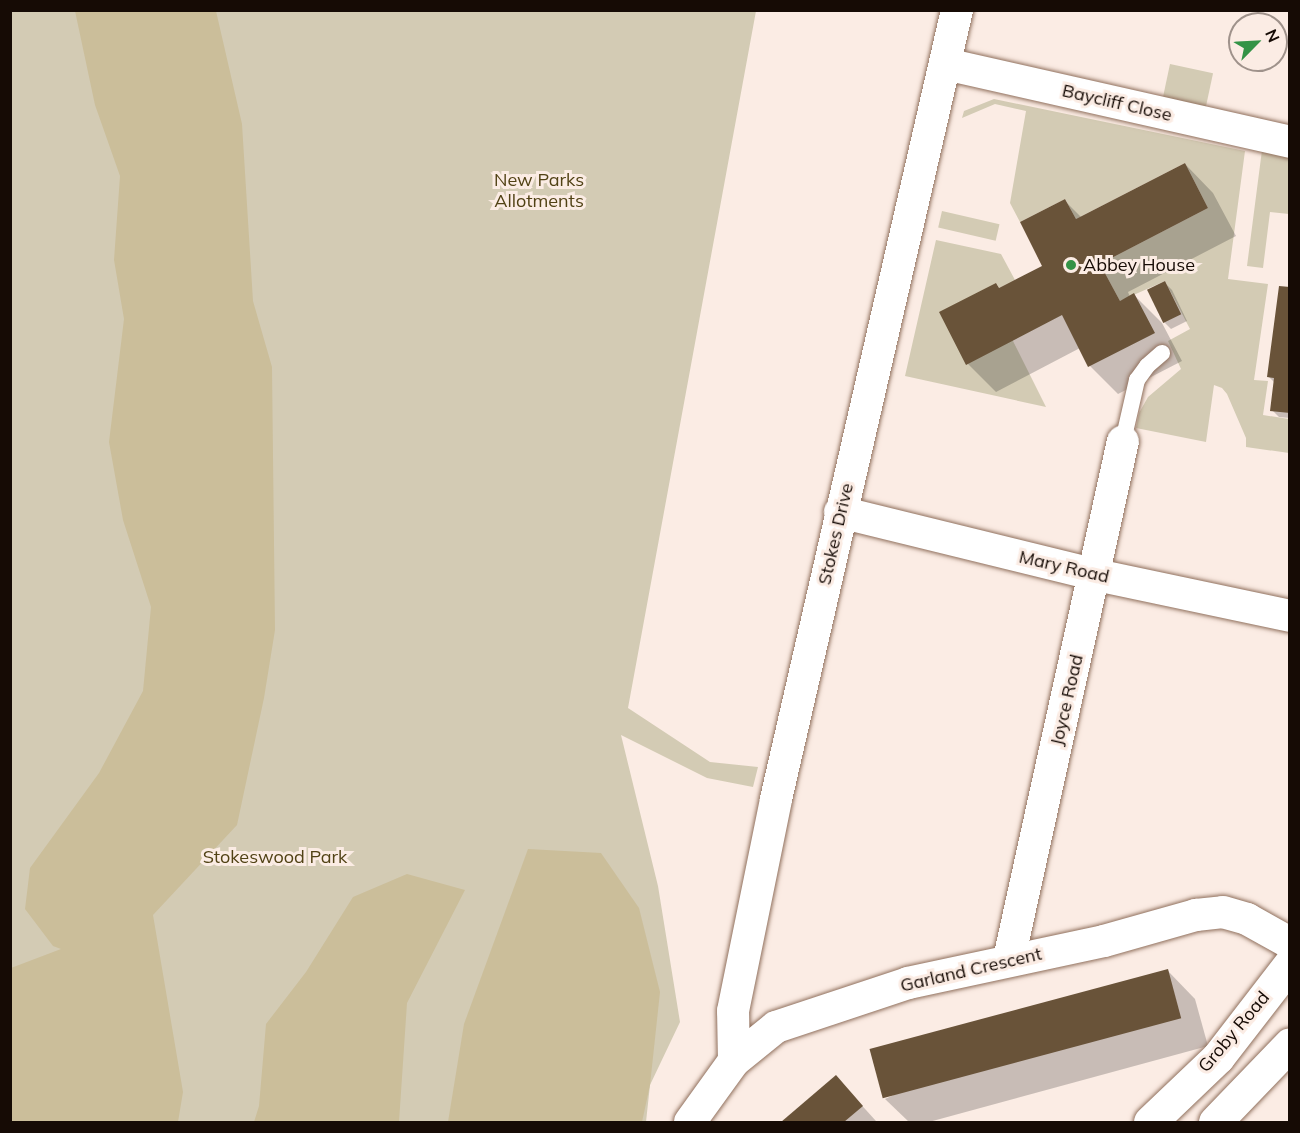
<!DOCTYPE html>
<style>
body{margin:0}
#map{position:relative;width:1300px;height:1133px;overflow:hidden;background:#fbece4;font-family:Mulish,sans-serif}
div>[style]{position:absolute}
.green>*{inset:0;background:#d3cbb4;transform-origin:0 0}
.forest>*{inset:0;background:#cbbe9a}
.shadow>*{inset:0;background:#0003}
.building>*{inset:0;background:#695339;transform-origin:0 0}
.roads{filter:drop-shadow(0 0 2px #90705d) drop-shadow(0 0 2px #90705d)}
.lane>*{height:16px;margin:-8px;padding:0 8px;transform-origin:8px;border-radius:8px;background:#fff}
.street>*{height:32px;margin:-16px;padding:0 16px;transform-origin:16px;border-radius:16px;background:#fff}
.primary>*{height:33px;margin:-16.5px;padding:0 16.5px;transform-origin:16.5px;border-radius:16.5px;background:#fff}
.dots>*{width:16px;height:16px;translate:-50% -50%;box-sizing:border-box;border:3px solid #fbece4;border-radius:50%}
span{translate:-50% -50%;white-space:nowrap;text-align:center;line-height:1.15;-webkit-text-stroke:6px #fbece4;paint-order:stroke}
.street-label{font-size:18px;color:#160b05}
.park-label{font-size:18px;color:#514215}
.poi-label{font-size:18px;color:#160b05}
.left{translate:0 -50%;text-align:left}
.frame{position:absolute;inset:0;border:12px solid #160b05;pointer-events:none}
.north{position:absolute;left:1228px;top:12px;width:60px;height:60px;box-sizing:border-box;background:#fbece4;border:2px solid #9f928b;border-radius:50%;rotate:66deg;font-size:16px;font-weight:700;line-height:24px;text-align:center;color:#160b05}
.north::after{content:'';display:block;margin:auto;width:21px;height:27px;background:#339346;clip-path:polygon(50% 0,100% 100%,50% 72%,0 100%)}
</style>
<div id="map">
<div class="green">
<i style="clip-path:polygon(10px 11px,756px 11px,628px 708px,710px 762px,758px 767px,753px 787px,707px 778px,621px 735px,658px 886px,680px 1022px,650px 1085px,646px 1122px,11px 1122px)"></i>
<i style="left:1170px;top:64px;width:44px;height:40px;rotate:12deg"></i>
<i style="clip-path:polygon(994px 99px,1245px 151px,1228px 279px,1268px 284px,1254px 380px,1268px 381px,1263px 415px,1289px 419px,1289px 453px,1246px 447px,1246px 438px,1227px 394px,1222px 388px,1214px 385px,1206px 442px,1136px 428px,1139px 413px,1148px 397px,1181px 369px,1168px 341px,1190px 329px,1165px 281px,1120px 301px,1100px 264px,1208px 208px,1185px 163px,1076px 219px,1065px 199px,1020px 222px,1010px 203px,1026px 111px,995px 104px,962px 118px,964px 111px)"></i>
<i style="clip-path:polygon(1262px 150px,1289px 155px,1289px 214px,1270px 212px,1263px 268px,1247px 266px)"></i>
<i style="left:942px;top:211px;width:59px;height:17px;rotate:13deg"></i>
<i style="clip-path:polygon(936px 240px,1001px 254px,1015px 280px,999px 288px,996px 283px,1013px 341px,1046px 407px,905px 376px)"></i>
</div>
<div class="forest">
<i style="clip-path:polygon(75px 11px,216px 11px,242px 124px,253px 301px,272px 367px,275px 630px,264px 698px,237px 825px,153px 915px,183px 1092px,178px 1122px,11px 1122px,11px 968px,61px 949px,53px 946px,25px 909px,30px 868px,99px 773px,143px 691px,151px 607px,123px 520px,109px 442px,124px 319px,114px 260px,120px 176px,95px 105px)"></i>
<i style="clip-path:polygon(528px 849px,601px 853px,639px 908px,660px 992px,650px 1085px,642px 1122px,448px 1122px,464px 1024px)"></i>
<i style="clip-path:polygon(407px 874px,465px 890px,407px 1003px,399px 1122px,254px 1122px,259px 1106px,266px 1024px,306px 972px,353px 897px)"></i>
</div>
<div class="shadow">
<i style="clip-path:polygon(1185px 164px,1213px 193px,1236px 236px,1128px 292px,1130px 297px,1134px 295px,1162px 323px,1182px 361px,1118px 394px,1090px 366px,1080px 348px,996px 392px,968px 364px,996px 285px,1000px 289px,1044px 266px,1065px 201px,1082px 218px)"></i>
<i style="clip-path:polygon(1165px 283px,1172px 290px,1187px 321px,1171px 329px,1164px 322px)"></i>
<i style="clip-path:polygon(1290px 289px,1290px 418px,1279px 417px,1272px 410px,1275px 383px,1269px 377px)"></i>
<i style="clip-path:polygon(1167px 970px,1195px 999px,1208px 1046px,929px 1122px,909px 1122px,885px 1099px)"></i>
<i style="clip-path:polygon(836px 1077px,876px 1121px,783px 1122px)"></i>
</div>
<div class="building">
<i style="clip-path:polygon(1185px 163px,1208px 208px,1100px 264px,1120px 301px,1134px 293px,1155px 333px,1088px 367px,1062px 315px,966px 365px,939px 312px,996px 283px,999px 288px,1042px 266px,1020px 222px,1065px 199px,1076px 219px)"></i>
<i style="left:1165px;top:281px;width:37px;height:20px;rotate:64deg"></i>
<i style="clip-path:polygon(1279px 286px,1290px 287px,1290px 413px,1270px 411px,1274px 378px,1267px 377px)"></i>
<i style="left:1168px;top:969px;width:51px;height:309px;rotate:75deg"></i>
<i style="clip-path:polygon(836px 1075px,863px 1106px,844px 1122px,781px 1122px)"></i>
</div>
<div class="roads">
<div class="lane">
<i style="left:1123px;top:441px;width:63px;rotate:-77.1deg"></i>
<i style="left:1137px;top:380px;width:17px;rotate:-54deg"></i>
<i style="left:1147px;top:366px;width:20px;rotate:-41deg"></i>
</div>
<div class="street">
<i style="left:945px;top:64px;width:354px;rotate:12.7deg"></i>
<i style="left:840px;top:512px;width:264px;rotate:13.8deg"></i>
<i style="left:1096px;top:575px;width:198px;rotate:11.9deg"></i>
<i style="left:1009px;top:959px;width:530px;rotate:-77.59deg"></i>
<i style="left:734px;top:1061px;width:50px;rotate:-91.1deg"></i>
<i style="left:733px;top:1011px;width:216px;rotate:-78.5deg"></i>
<i style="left:776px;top:799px;width:809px;rotate:-77.08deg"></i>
<i style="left:690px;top:1122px;width:75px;rotate:-54.2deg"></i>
<i style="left:734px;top:1061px;width:54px;rotate:-39deg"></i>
<i style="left:776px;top:1027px;width:139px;rotate:-18.4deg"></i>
<i style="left:908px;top:983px;width:200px;rotate:-12.1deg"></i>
<i style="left:1104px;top:941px;width:96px;rotate:-15.8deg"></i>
<i style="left:1196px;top:915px;width:27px;rotate:-6deg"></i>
<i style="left:1223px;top:912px;width:25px;rotate:16deg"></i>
<i style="left:1247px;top:919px;width:49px;rotate:29.2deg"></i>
</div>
<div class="primary">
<i style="left:1150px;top:1122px;width:94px;rotate:-43.7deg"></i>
<i style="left:1218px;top:1057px;width:118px;rotate:-52.3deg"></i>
<i style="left:1215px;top:1122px;width:108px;rotate:-46.1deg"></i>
</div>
</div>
<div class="dots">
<i style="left:1071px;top:265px;background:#339346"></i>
</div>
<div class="street-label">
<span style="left:1117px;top:103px;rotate:13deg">Baycliff Close</span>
<span style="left:836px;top:534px;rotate:-77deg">Stokes Drive</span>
<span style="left:1064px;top:567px;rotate:13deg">Mary Road</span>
<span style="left:1067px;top:700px;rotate:-77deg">Joyce Road</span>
<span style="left:971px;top:970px;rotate:-13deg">Garland Crescent</span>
<span style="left:1234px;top:1032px;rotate:-50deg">Groby Road</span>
</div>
<div class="park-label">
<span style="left:539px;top:191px">New Parks<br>Allotments</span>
<span style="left:275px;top:857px">Stokeswood Park</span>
</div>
<div class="poi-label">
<span class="left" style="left:1083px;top:265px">Abbey House</span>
</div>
<div class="frame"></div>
<div class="north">N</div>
</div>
